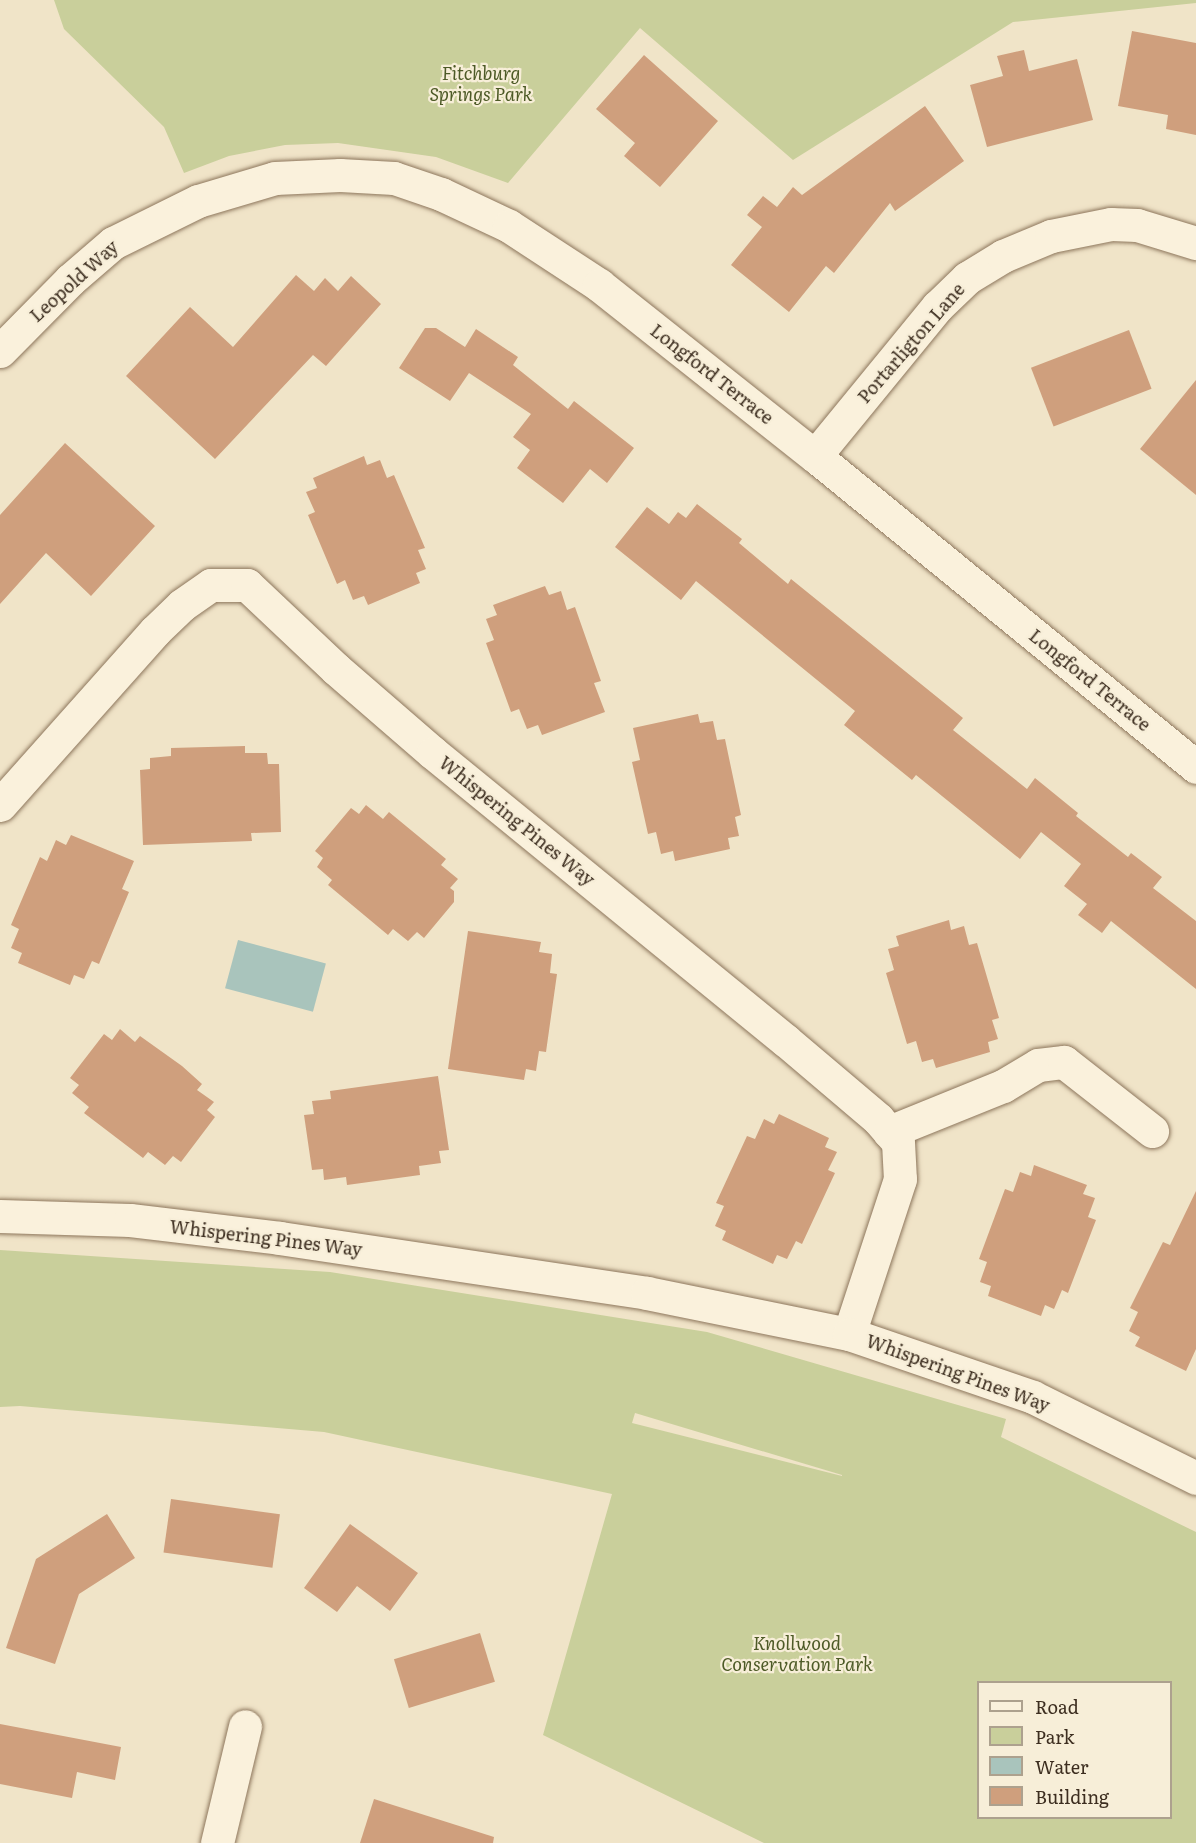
<!DOCTYPE html>
<style>
body{margin:0}
#map{position:relative;width:1196px;height:1843px;overflow:hidden;background:#f0e4c8;font-family:Literata,serif}
div>[style]{position:absolute}
.green>*{inset:0;background:#c9cf9b}
.water>*{inset:0;background:#a9c4bc;transform-origin:0 0}
.building>*{inset:0;background:#cf9f7d;transform-origin:0 0}
.roads{filter:drop-shadow(0 0 2px #8d765c) drop-shadow(0 0 2px #8d765c)}
.minor>*{height:33px;margin:-16.5px;padding:0 16.5px;transform-origin:16.5px;border-radius:16.5px;background:#faf1dc}
span{translate:-50% -50%;white-space:nowrap;text-align:center;line-height:1.15;-webkit-text-stroke:4.5px #f7eed8;paint-order:stroke}
.park-label{font-size:18px;color:#4d5a26;font-style:italic}
.street-label{font-size:18px;color:#3d2e20}
.legend{position:absolute;left:977px;top:1681px;width:195px;height:138px;box-sizing:border-box;background:#f7eed8;border:2px solid #ada18e;margin:0;padding:8px 10px;list-style:none;font-size:18px;color:#3d2e20}
.legend li{display:flex;align-items:center;gap:12px;height:30px}
.legend b{width:30px;border:2px solid #ada18e}
</style>
<div id="map">
<div class="green">
<i style="clip-path:polygon(54px 0,1196px 0,1196px 3px,1013px 22px,793px 160px,640px 28px,508px 183px,436px 157px,338px 143px,285px 145px,229px 156px,184px 173px,164px 127px,64px 29px)"></i>
<i style="clip-path:polygon(evenodd,0 1250px,330px 1272px,707px 1332px,1006px 1419px,1001px 1437px,1196px 1532px,1196px 1843px,764px 1843px,543px 1735px,612px 1494px,324px 1432px,20px 1406px,0 1407px,0 1250px,635px 1413px,842px 1475px,842px 1476px,632px 1423px,635px 1413px,0 1250px,978px 1682px,1170px 1682px,1170px 1818px,978px 1818px,978px 1682px)"></i>
</div>
<div class="water">
<i style="left:238px;top:940px;width:91px;height:50px;rotate:15deg"></i>
</div>
<div class="building">
<i style="clip-path:polygon(1132px 31px,1196px 43px,1196px 135px,1166px 129px,1168px 115px,1118px 106px)"></i>
<i style="clip-path:polygon(1024px 50px,1029px 71px,1077px 59px,1093px 120px,987px 147px,970px 85px,1003px 76px,997px 56px)"></i>
<i style="clip-path:polygon(644px 55px,718px 121px,660px 187px,624px 156px,635px 143px,596px 109px)"></i>
<i style="clip-path:polygon(925px 106px,964px 161px,895px 211px,890px 203px,834px 273px,826px 266px,789px 312px,731px 265px,762px 227px,747px 215px,763px 196px,777px 207px,793px 187px,802px 195px)"></i>
<i style="clip-path:polygon(296px 275px,314px 291px,325px 278px,338px 291px,351px 276px,381px 304px,326px 366px,313px 355px,215px 459px,126px 376px,190px 307px,233px 347px)"></i>
<i style="clip-path:polygon(425px 328px,436px 328px,465px 347px,476px 329px,518px 357px,513px 365px,568px 409px,574px 401px,634px 448px,607px 483px,590px 469px,563px 503px,517px 468px,530px 450px,513px 437px,531px 414px,469px 373px,450px 401px,399px 368px)"></i>
<i style="left:1129px;top:330px;width:63px;height:105px;rotate:69deg"></i>
<i style="clip-path:polygon(1196px 380px,1196px 495px,1140px 449px)"></i>
<i style="clip-path:polygon(65px 443px,155px 526px,91px 596px,46px 553px,0 604px,0 515px)"></i>
<i style="clip-path:polygon(364px 456px,367px 465px,380px 460px,387px 478px,394px 475px,425px 548px,418px 550px,426px 569px,416px 573px,420px 583px,368px 605px,364px 596px,353px 600px,345px 580px,337px 584px,308px 515px,315px 512px,306px 492px,317px 488px,313px 478px)"></i>
<i style="clip-path:polygon(697px 504px,742px 539px,739px 543px,788px 584px,791px 579px,963px 718px,953px 730px,1027px 789px,1035px 778px,1078px 813px,1076px 816px,1128px 857px,1131px 853px,1162px 877px,1153px 888px,1196px 921px,1196px 989px,1111px 921px,1102px 933px,1078px 915px,1087px 904px,1064px 886px,1081px 864px,1041px 832px,1020px 859px,916px 775px,912px 780px,844px 725px,855px 711px,696px 581px,681px 600px,615px 547px,647px 507px,669px 524px,678px 512px,686px 518px)"></i>
<i style="clip-path:polygon(545px 586px,549px 595px,561px 591px,567px 610px,575px 607px,601px 681px,594px 683px,605px 712px,542px 735px,538px 725px,527px 729px,519px 709px,511px 712px,486px 643px,494px 640px,486px 619px,497px 615px,493px 605px)"></i>
<i style="clip-path:polygon(698px 714px,700px 723px,713px 721px,717px 740px,725px 739px,741px 815px,735px 817px,739px 836px,728px 838px,730px 849px,675px 861px,673px 851px,661px 854px,656px 832px,648px 834px,632px 762px,640px 760px,633px 728px)"></i>
<i style="clip-path:polygon(245px 746px,245px 753px,267px 753px,268px 764px,279px 764px,281px 832px,251px 833px,252px 841px,143px 845px,140px 770px,150px 769px,150px 758px,171px 756px,171px 748px)"></i>
<i style="clip-path:polygon(366px 805px,383px 819px,389px 812px,446px 859px,441px 865px,458px 879px,450px 888px,454px 891px,454px 902px,424px 938px,417px 932px,408px 941px,393px 929px,388px 935px,328px 885px,332px 880px,317px 867px,323px 858px,315px 851px,351px 808px,359px 814px)"></i>
<i style="clip-path:polygon(71px 835px,134px 861px,122px 889px,129px 892px,99px 964px,92px 961px,84px 979px,74px 975px,70px 985px,18px 963px,22px 953px,11px 948px,19px 929px,11px 925px,40px 857px,47px 861px,56px 840px,66px 845px)"></i>
<i style="clip-path:polygon(949px 920px,951px 930px,964px 926px,969px 945px,977px 943px,999px 1018px,992px 1020px,998px 1039px,988px 1042px,990px 1052px,936px 1068px,933px 1059px,922px 1062px,916px 1041px,907px 1044px,886px 973px,894px 970px,888px 949px,899px 946px,896px 936px)"></i>
<i style="clip-path:polygon(468px 931px,541px 942px,539px 952px,552px 954px,550px 973px,557px 974px,546px 1052px,539px 1051px,536px 1071px,526px 1069px,524px 1080px,448px 1069px)"></i>
<i style="clip-path:polygon(120px 1029px,135px 1042px,140px 1036px,182px 1066px,202px 1084px,197px 1090px,214px 1102px,207px 1110px,215px 1117px,181px 1162px,173px 1156px,165px 1165px,148px 1152px,143px 1158px,84px 1113px,89px 1107px,72px 1093px,79px 1085px,70px 1078px,104px 1034px,112px 1040px)"></i>
<i style="clip-path:polygon(438px 1076px,449px 1150px,439px 1151px,441px 1163px,419px 1166px,420px 1175px,347px 1185px,346px 1177px,324px 1180px,323px 1169px,312px 1170px,304px 1115px,314px 1114px,312px 1101px,331px 1099px,330px 1091px)"></i>
<i style="clip-path:polygon(779px 1114px,829px 1138px,825px 1147px,837px 1152px,828px 1170px,835px 1173px,802px 1244px,796px 1241px,787px 1259px,777px 1255px,773px 1264px,722px 1240px,726px 1231px,715px 1226px,724px 1206px,716px 1203px,747px 1136px,755px 1139px,764px 1119px,774px 1124px)"></i>
<i style="clip-path:polygon(1034px 1165px,1087px 1185px,1083px 1194px,1095px 1198px,1088px 1217px,1096px 1220px,1068px 1293px,1062px 1290px,1054px 1309px,1045px 1305px,1041px 1316px,988px 1296px,991px 1286px,980px 1282px,987px 1262px,979px 1259px,1005px 1189px,1013px 1192px,1020px 1172px,1031px 1176px)"></i>
<i style="clip-path:polygon(1196px 1191px,1196px 1349px,1186px 1371px,1135px 1346px,1140px 1337px,1129px 1331px,1138px 1312px,1130px 1308px,1163px 1242px,1170px 1245px)"></i>
<i style="left:171px;top:1499px;width:110px;height:54px;rotate:8deg"></i>
<i style="clip-path:polygon(107px 1514px,135px 1558px,79px 1594px,55px 1664px,6px 1648px,36px 1559px)"></i>
<i style="clip-path:polygon(350px 1524px,418px 1573px,390px 1611px,357px 1586px,337px 1612px,304px 1588px)"></i>
<i style="left:480px;top:1633px;width:51px;height:90px;rotate:73deg"></i>
<i style="clip-path:polygon(0 1724px,121px 1747px,115px 1780px,77px 1772px,72px 1798px,0 1784px)"></i>
<i style="clip-path:polygon(374px 1799px,494px 1837px,493px 1843px,360px 1843px)"></i>
</div>
<div class="roads">
<div class="minor">
<i style="left:0;top:351px;width:100px;rotate:-45.4deg"></i>
<i style="left:70px;top:280px;width:57px;rotate:-40.7deg"></i>
<i style="left:113px;top:243px;width:95px;rotate:-26.3deg"></i>
<i style="left:198px;top:201px;width:80px;rotate:-16.6deg"></i>
<i style="left:275px;top:178px;width:65px;rotate:-2.6deg"></i>
<i style="left:340px;top:175px;width:54px;rotate:3.2deg"></i>
<i style="left:394px;top:178px;width:50px;rotate:18.8deg"></i>
<i style="left:441px;top:194px;width:75px;rotate:25.2deg"></i>
<i style="left:509px;top:226px;width:108px;rotate:33.2deg"></i>
<i style="left:599px;top:285px;width:275px;rotate:38.4deg"></i>
<i style="left:815px;top:456px;width:492px;rotate:39.2deg"></i>
<i style="left:815px;top:456px;width:193px;rotate:-50.7deg"></i>
<i style="left:937px;top:307px;width:42px;rotate:-44deg"></i>
<i style="left:967px;top:278px;width:42px;rotate:-31.4deg"></i>
<i style="left:1003px;top:256px;width:52px;rotate:-22.6deg"></i>
<i style="left:1051px;top:236px;width:61px;rotate:-11.3deg"></i>
<i style="left:1111px;top:224px;width:26px;rotate:2deg"></i>
<i style="left:1137px;top:225px;width:62px;rotate:17deg"></i>
<i style="left:0;top:805px;width:233px;rotate:-48.3deg"></i>
<i style="left:155px;top:631px;width:37px;rotate:-44deg"></i>
<i style="left:182px;top:605px;width:35px;rotate:-35deg"></i>
<i style="left:211px;top:585px;width:36px"></i>
<i style="left:247px;top:585px;width:122px;rotate:43.3deg"></i>
<i style="left:336px;top:669px;width:128px;rotate:40.9deg"></i>
<i style="left:433px;top:753px;width:454px;rotate:39.2deg"></i>
<i style="left:785px;top:1040px;width:122px;rotate:40.3deg"></i>
<i style="left:878px;top:1119px;width:30px;rotate:49deg"></i>
<i style="left:898px;top:1142px;width:37px;rotate:87deg"></i>
<i style="left:900px;top:1179px;width:163px;rotate:108.2deg"></i>
<i style="left:889px;top:1132px;width:123px;rotate:-22deg"></i>
<i style="left:1003px;top:1086px;width:41px;rotate:-31deg"></i>
<i style="left:1038px;top:1065px;width:26px;rotate:-7deg"></i>
<i style="left:1064px;top:1062px;width:112px;rotate:38.1deg"></i>
<i style="left:0;top:1216px;width:130px;rotate:1.8deg"></i>
<i style="left:130px;top:1220px;width:151px;rotate:6.8deg"></i>
<i style="left:280px;top:1238px;width:371px;rotate:8.5deg"></i>
<i style="left:647px;top:1293px;width:206px;rotate:11.5deg"></i>
<i style="left:849px;top:1334px;width:194px;rotate:18.9deg"></i>
<i style="left:1033px;top:1397px;width:182px;rotate:26.4deg"></i>
<i style="left:217px;top:1843px;width:120px;rotate:-76.5deg"></i>
</div>
</div>
<div class="park-label">
<span style="left:481px;top:84px">Fitchburg<br>Springs Park</span>
<span style="left:797px;top:1654px">Knollwood<br>Conservation Park</span>
</div>
<div class="street-label">
<span style="left:74px;top:281px;rotate:-42deg">Leopold Way</span>
<span style="left:911px;top:343px;rotate:-49deg">Portarligton Lane</span>
<span style="left:712px;top:374px;rotate:38deg">Longford Terrace</span>
<span style="left:1090px;top:680px;rotate:39deg">Longford Terrace</span>
<span style="left:517px;top:821px;rotate:39deg">Whispering Pines Way</span>
<span style="left:266px;top:1238px;rotate:7deg">Whispering Pines Way</span>
<span style="left:958px;top:1373px;rotate:20deg">Whispering Pines Way</span>
</div>
<ul class="legend">
<li><b style="height:8px;background:#faf1dc"></b>Road</li>
<li><b style="height:16px;background:#c9cf9b"></b>Park</li>
<li><b style="height:16px;background:#a9c4bc"></b>Water</li>
<li><b style="height:16px;background:#cf9f7d"></b>Building</li>
</ul>
</div>
